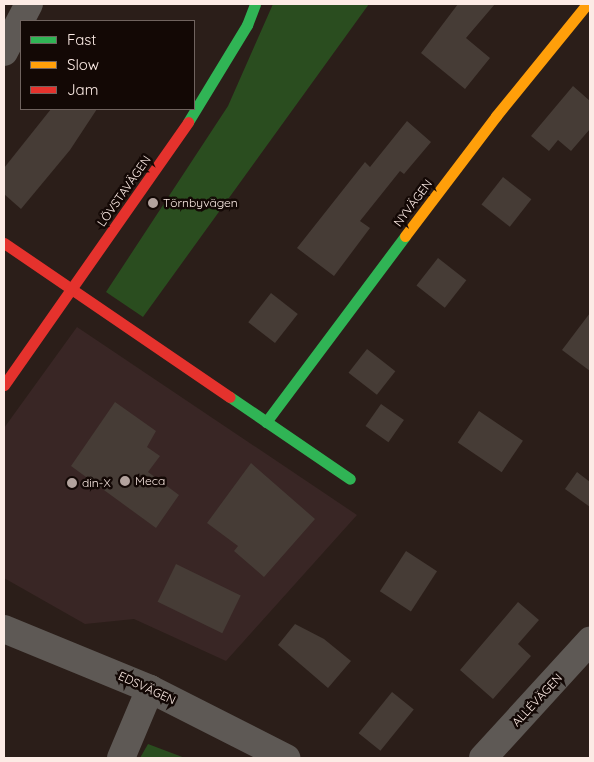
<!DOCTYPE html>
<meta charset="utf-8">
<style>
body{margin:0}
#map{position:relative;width:594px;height:762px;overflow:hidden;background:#2b1e19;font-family:Quicksand,sans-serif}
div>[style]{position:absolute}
.commercial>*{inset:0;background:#392625}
.green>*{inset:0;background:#2a4d1f}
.building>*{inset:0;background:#463c36;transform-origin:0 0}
.street>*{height:28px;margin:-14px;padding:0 14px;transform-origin:14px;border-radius:14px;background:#5e5955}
.fast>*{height:11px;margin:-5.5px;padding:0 5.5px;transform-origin:5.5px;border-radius:5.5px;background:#30b455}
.slow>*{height:11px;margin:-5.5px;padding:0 5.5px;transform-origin:5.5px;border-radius:5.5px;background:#ff9f0a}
.jam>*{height:11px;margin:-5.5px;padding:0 5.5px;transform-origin:5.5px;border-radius:5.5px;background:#e5322d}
.dots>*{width:14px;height:14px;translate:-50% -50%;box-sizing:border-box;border:2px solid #130805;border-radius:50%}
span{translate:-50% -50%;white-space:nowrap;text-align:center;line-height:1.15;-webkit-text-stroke:5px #130805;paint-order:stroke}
.street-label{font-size:12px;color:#fcebe5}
.poi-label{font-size:12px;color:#fcebe5}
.left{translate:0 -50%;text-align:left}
.frame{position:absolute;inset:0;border:5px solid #fcebe5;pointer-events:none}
.legend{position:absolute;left:20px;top:20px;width:175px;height:90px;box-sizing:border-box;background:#130805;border:1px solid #70635f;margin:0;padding:6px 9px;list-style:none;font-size:15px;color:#fcebe5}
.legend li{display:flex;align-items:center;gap:10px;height:25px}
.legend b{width:25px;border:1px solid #70635f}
</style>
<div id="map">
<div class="commercial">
<i style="clip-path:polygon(77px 327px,357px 515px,226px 661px,134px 619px,85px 624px,4px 578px,4px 428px)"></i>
</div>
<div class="green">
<i style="clip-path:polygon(273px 4px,369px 4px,143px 317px,106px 292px,228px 106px)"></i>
<i style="clip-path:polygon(148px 744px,185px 758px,140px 758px)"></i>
</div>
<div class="building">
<i style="clip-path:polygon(458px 4px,495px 4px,466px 38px,490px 58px,465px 89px,421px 53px)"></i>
<i style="clip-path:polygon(573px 86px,590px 101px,590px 129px,571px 151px,558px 140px,549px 151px,531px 136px)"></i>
<i style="clip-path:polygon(51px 109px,97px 109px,70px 150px,21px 209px,4px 194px,4px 168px)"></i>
<i style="clip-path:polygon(407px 121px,431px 142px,404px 174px,400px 171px,360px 221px,370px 228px,334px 276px,297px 248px,365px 162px,370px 167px)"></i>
<i style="left:503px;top:177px;width:36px;height:35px;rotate:38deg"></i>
<i style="left:438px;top:258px;width:36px;height:35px;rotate:38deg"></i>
<i style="left:271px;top:293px;width:34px;height:37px;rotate:38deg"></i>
<i style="clip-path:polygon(590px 313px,590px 371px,562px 350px)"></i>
<i style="left:367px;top:349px;width:36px;height:30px;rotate:38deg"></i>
<i style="clip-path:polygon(115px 402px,156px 431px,147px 447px,160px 456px,148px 472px,179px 495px,156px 528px,71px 466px)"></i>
<i style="left:381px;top:404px;width:28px;height:27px;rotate:35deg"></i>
<i style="left:479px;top:411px;width:53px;height:38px;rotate:34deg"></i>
<i style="clip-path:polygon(251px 463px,315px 519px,264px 577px,234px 551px,238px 546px,207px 523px)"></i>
<i style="clip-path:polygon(577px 472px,590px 482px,590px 507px,565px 489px)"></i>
<i style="left:406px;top:551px;width:37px;height:48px;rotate:33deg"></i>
<i style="left:176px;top:564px;width:72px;height:42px;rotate:26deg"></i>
<i style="clip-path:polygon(518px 602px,539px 620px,518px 644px,531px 656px,493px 699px,460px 670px)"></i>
<i style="clip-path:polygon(295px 624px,324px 639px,351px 661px,328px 688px,278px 645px)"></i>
<i style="left:392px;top:692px;width:28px;height:53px;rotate:39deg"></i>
</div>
<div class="street">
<i style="left:4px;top:52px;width:54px;rotate:-62.5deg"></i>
<i style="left:4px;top:629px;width:158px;rotate:22.3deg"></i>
<i style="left:150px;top:689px;width:153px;rotate:26.9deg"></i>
<i style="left:121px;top:758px;width:75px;rotate:-67.2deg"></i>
<i style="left:483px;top:758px;width:159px;rotate:-47.6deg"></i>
</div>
<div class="fast">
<i style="left:188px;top:122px;width:114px;rotate:-58.7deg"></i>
<i style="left:247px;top:25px;width:22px;rotate:-69deg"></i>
<i style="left:230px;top:397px;width:145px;rotate:34.3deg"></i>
<i style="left:266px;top:422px;width:232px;rotate:-53.2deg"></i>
</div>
<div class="slow">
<i style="left:405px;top:236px;width:151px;rotate:-52.8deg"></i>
<i style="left:496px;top:116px;width:144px;rotate:-50.9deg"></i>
</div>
<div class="jam">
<i style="left:4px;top:243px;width:273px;rotate:34.3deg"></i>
<i style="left:4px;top:385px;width:321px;rotate:-55deg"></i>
</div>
<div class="dots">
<i style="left:153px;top:203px;background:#b3a39e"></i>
<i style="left:125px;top:481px;background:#b3a39e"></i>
<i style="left:72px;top:483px;background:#b3a39e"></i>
</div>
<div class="street-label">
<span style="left:124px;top:191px;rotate:-55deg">LÖVSTAVÄGEN</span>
<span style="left:413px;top:203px;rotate:-53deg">NYVÄGEN</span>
<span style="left:147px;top:688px;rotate:25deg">EDSVÄGEN</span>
<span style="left:537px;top:700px;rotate:-47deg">ALLÉVÄGEN</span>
</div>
<div class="poi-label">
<span class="left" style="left:163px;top:203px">Törnbyvägen</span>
<span class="left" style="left:135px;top:481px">Meca</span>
<span class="left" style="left:82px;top:483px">din-X</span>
</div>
<div class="frame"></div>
<ul class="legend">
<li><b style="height:6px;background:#30b455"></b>Fast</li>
<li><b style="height:6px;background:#ff9f0a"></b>Slow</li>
<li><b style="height:6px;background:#e5322d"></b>Jam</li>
</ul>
</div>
